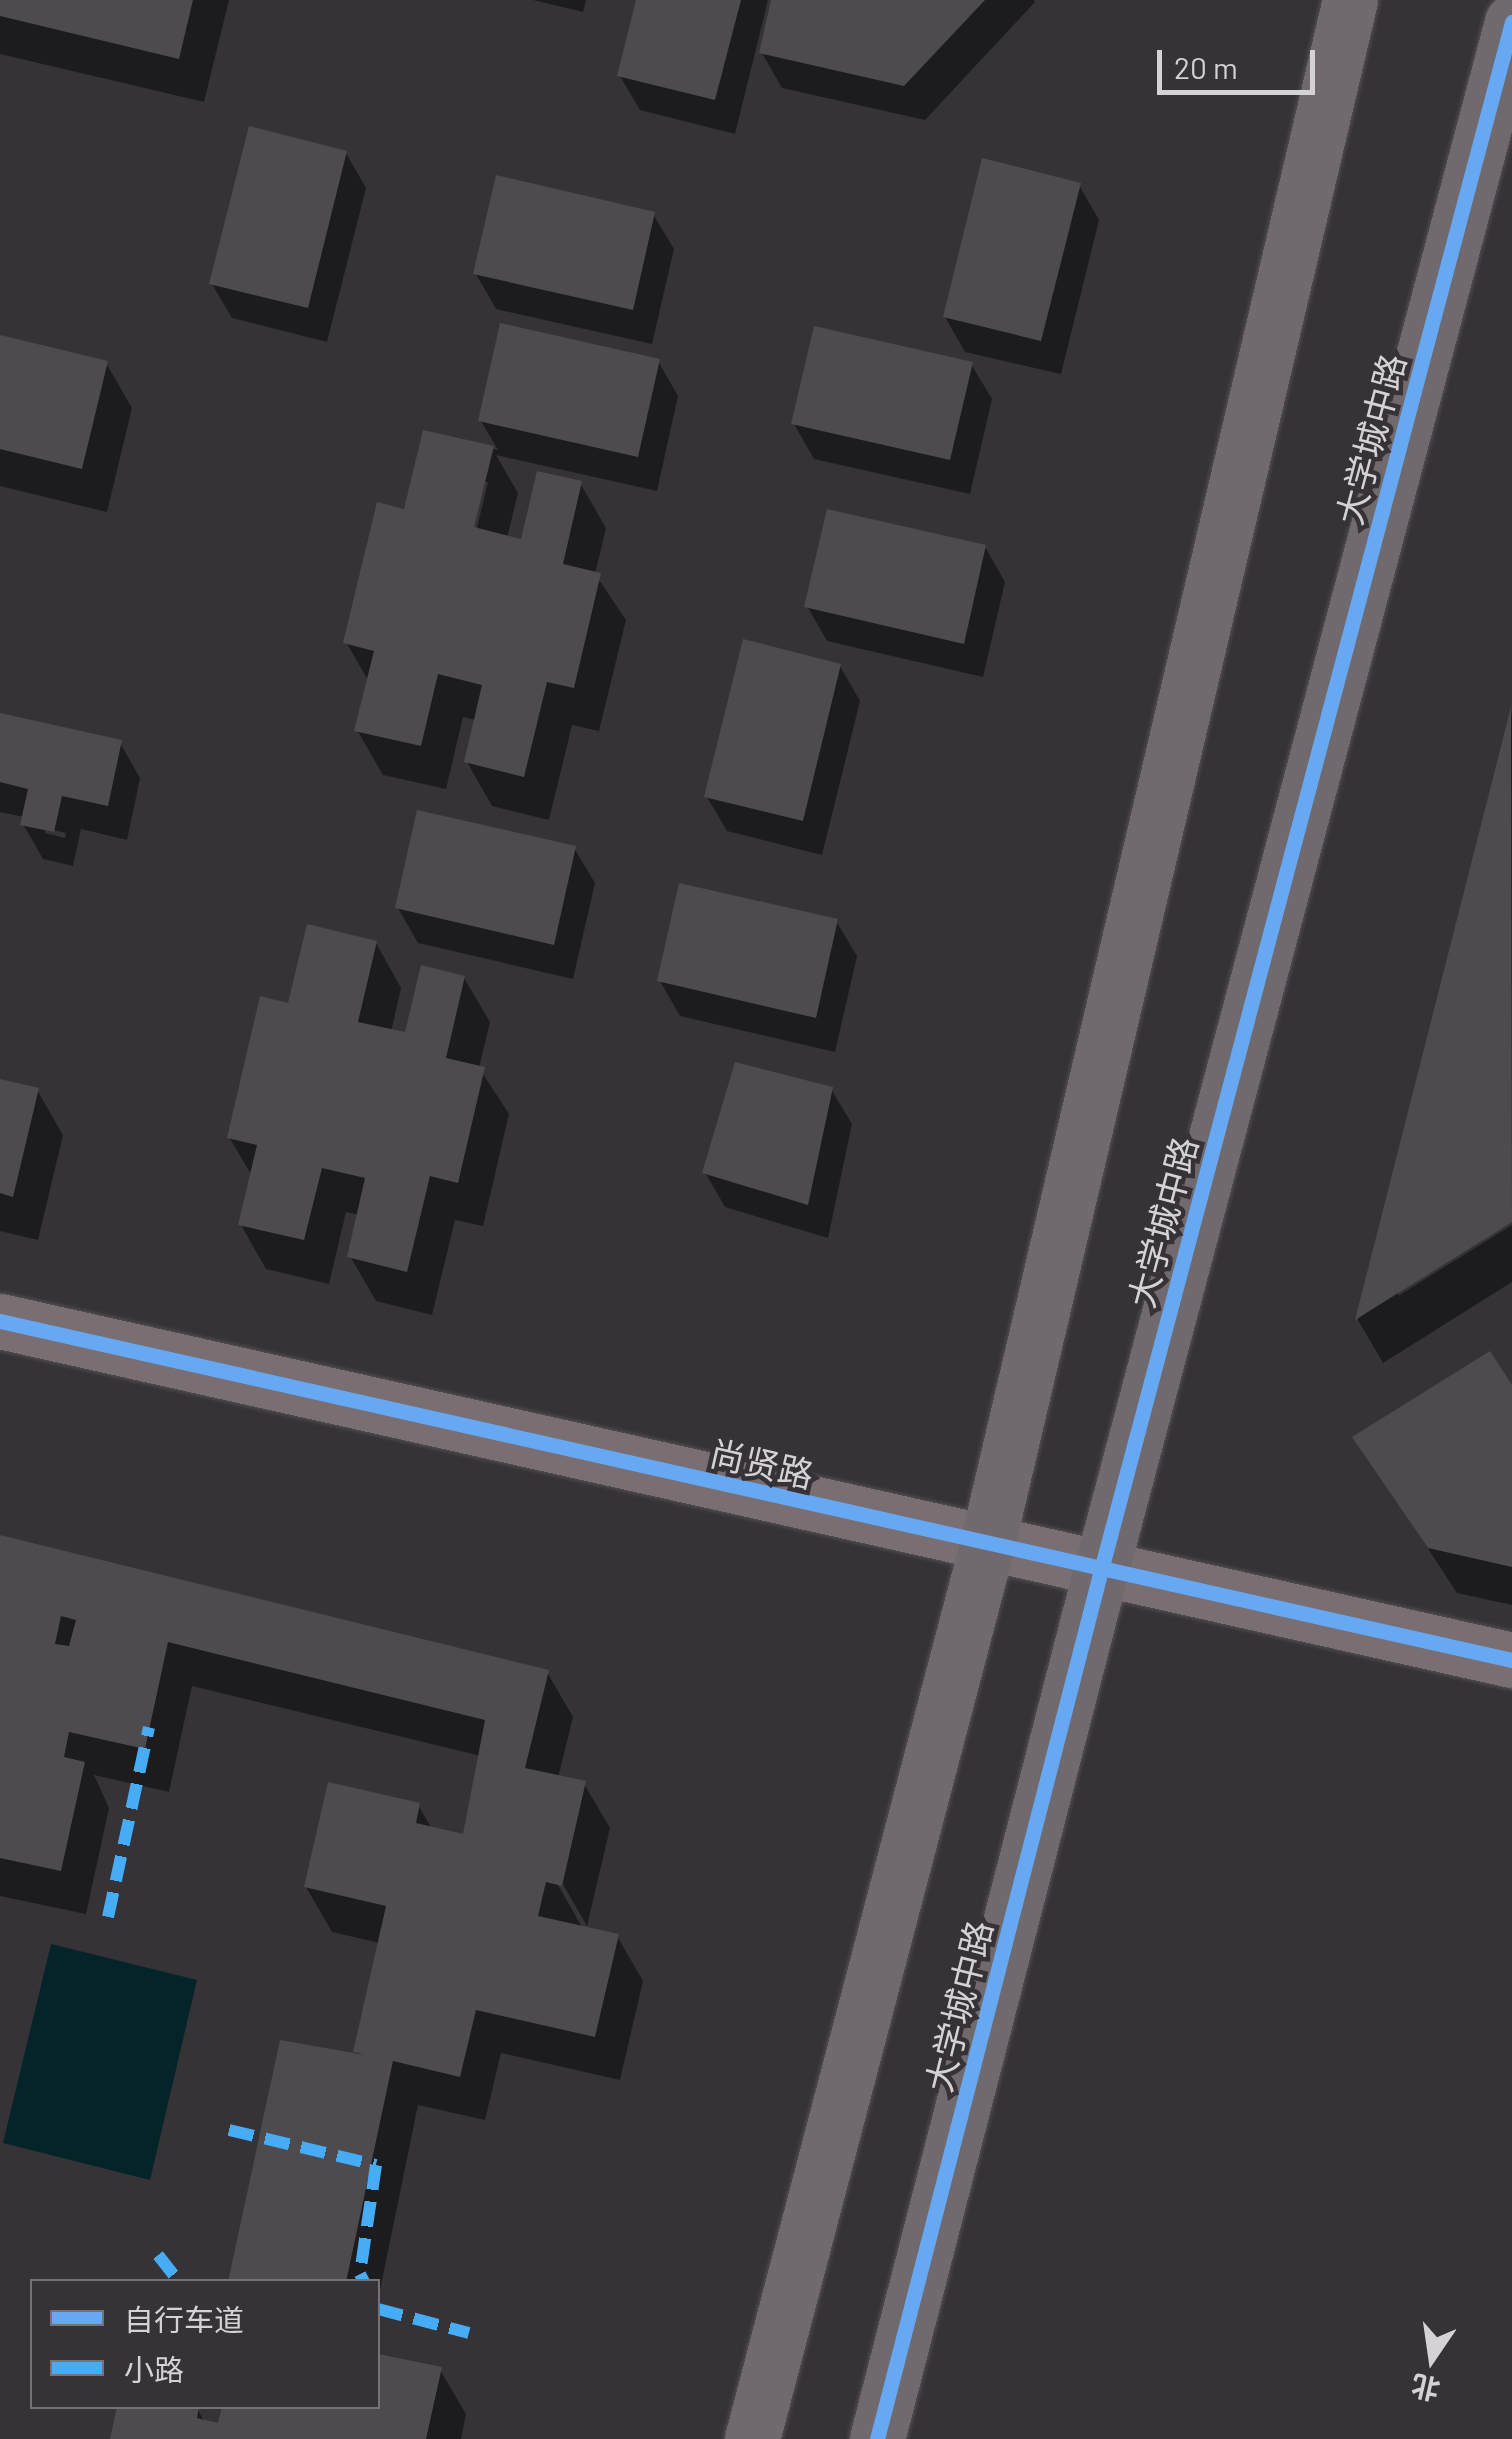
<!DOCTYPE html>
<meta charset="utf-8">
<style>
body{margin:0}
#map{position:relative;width:1512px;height:2439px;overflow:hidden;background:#363337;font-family:Barlow,"Noto Sans SC",sans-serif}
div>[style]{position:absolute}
.water>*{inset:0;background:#052429}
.shadow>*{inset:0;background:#0007}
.building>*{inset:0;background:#4e4b4e}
.roads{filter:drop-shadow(0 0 2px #535053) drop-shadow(0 0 2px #535053)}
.secondary>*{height:55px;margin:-27.5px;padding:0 27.5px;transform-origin:27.5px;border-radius:27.5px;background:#796e72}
.highway>*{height:55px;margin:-27.5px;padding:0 27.5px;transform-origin:27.5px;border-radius:27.5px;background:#70696d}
.quiet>*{height:12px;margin-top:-6px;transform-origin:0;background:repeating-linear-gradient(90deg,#46acf6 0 25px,transparent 0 37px)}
.cycleway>*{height:15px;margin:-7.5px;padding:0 7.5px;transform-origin:7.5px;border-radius:7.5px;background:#66a8f1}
span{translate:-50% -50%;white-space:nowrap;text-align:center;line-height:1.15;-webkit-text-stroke:9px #373238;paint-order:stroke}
.street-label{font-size:35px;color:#d5d2d6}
.legend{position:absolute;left:30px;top:2279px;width:350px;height:130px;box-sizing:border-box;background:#373238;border:2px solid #767277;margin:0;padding:12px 18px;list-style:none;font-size:30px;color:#d5d2d6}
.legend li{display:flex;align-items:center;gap:20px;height:50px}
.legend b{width:50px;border:2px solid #767277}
.north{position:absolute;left:1382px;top:2309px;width:100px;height:100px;-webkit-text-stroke:8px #373238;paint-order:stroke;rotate:193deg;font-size:28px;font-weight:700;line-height:40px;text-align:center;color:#d5d2d6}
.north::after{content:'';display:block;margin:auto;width:35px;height:45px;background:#d5d2d6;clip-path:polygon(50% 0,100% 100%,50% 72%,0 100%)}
.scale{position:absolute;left:1157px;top:50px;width:158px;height:45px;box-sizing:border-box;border:5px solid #d5d2d6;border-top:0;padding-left:12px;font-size:30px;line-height:35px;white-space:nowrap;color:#d5d2d6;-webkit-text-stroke:8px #373238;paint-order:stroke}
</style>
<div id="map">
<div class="water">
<i style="clip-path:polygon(51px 1944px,197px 1980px,150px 2180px,3px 2143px)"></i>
</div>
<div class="shadow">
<i style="clip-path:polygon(0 0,229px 0,204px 102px,0 54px)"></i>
<i style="clip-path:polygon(533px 0,586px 0,583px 12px)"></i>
<i style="clip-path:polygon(638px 0,768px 0,735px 134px,640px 110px,620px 76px)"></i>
<i style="clip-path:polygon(774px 0,1034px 0,1035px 2px,925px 120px,782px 88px,762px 53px)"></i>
<i style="clip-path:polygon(346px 153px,366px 188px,327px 342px,232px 318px,212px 284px)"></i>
<i style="clip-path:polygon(1079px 185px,1099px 220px,1061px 374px,965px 352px,945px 317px)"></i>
<i style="clip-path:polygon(653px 214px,674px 249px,652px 344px,496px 309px,476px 274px)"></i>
<i style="clip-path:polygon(0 337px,106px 363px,132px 408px,107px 512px,0 486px)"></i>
<i style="clip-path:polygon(evenodd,658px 361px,678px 396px,657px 491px,496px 455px,518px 493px,507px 538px,523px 542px,580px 483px,606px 528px,595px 574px,626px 620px,599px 731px,572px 725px,549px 820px,492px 806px,467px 762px,476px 720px,463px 717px,446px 789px,383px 775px,357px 730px,369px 682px,346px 642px,406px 512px,425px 433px,498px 450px,481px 421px,658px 361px,483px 482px,488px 482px,474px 540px,469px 539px,483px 482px)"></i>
<i style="clip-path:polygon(971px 364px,992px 399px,970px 494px,814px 459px,794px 424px)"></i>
<i style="clip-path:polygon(985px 547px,1005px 582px,983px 677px,827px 641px,807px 606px)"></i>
<i style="clip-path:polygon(840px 666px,860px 701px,822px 855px,727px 831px,707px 797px)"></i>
<i style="clip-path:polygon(1512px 712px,1512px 1219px,1398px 1290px,1398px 1296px,1512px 1225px,1512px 1282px,1383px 1363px,1358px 1320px)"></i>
<i style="clip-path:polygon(evenodd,0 715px,120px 743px,140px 778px,127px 840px,81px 829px,73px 866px,43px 859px,23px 824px,24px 817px,0 812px,0 715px,45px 828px,66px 833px,65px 838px,45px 833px,45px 828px)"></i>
<i style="clip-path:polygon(574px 848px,595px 883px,573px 979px,418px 943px,398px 908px)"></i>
<i style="clip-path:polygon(836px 921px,857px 956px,835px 1052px,680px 1016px,660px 981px)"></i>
<i style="clip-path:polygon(376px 943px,401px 988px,391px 1032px,406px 1035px,464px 978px,490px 1022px,479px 1068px,509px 1114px,483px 1226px,455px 1220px,432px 1315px,376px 1301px,350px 1256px,360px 1215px,346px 1212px,329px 1284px,266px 1269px,241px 1225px,252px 1176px,229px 1137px,290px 1006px)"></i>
<i style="clip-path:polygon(0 1081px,37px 1090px,63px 1135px,38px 1240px,0 1231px)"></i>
<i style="clip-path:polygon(831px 1089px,852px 1124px,828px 1238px,725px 1207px,705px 1172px)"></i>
<i style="clip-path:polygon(1512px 1390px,1512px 1605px,1457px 1593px,1356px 1438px)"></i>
<i style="clip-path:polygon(0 1539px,547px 1672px,573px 1717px,558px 1778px,584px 1784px,610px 1828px,587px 1926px,557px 1874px,553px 1876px,583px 1929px,617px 1936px,643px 1981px,620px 2080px,501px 2053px,485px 2120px,418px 2105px,378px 2300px,378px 2282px,230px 2282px,354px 2056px,380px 1943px,332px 1932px,306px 1887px,418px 1805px,432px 1829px,465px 1837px,481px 1756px,192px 1686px,169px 1792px,94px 1775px,109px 1808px,86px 1914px,0 1896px)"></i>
<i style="clip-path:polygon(378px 2356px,440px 2370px,466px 2414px,461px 2439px,112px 2439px,198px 2410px,205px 2423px,220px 2425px,378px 2406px)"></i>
</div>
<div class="building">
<i style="clip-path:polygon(0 0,193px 0,179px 59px,0 16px)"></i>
<i style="clip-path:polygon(636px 0,741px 0,715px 100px,617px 76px)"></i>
<i style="clip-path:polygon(771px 0,985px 0,904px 86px,759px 53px)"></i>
<i style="clip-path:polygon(249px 126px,347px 151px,308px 308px,209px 284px)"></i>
<i style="clip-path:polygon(982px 158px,1081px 183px,1041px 341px,943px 317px)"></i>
<i style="clip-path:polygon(496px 175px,655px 212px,633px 310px,473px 274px)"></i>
<i style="clip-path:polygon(500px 323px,660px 359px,638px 457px,478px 421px)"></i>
<i style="clip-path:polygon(814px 326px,973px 362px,950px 460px,791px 424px)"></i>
<i style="clip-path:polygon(0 335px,108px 361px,82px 469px,0 449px)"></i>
<i style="clip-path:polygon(423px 430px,494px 446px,474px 527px,521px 539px,537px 471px,582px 481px,563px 564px,601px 573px,574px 688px,547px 682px,524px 777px,464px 762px,482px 685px,438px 674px,421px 746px,354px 731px,374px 651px,343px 643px,377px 502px,404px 509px)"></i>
<i style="clip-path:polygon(827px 509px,986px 545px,964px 644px,804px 607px)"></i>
<i style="clip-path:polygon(743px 639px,841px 664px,803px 821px,704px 797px)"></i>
<i style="clip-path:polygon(1511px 707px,1512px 1222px,1355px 1320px)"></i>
<i style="clip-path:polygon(0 713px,122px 740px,108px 806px,62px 796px,54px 832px,20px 825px,28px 789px,0 782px)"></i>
<i style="clip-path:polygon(417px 810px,576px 846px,554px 945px,395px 908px)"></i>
<i style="clip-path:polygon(679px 883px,838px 919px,816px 1018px,657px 981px)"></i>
<i style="clip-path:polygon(307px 924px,377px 941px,358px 1022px,405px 1032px,421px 965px,465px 976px,446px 1058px,485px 1067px,458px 1183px,430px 1176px,407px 1272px,347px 1257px,365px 1178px,322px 1168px,304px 1240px,238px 1225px,257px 1145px,227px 1138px,260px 996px,288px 1003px)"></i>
<i style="clip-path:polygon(735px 1062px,833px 1087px,808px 1205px,702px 1173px)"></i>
<i style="clip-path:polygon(0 1079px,39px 1088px,13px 1197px,0 1193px)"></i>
<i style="clip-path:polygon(1490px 1351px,1512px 1385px,1512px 1567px,1428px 1548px,1352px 1437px)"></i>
<i style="clip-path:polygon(evenodd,0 1535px,549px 1670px,525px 1768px,586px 1781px,562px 1886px,546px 1882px,538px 1916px,619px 1934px,595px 2037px,476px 2010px,460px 2077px,393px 2061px,346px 2282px,228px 2282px,280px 2040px,365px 2055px,353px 2052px,386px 1906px,304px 1887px,328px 1782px,420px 1803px,416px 1823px,463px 1834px,485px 1720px,168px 1642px,145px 1749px,69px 1732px,64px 1757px,85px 1762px,61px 1871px,0 1858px,0 1535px,61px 1616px,76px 1620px,69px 1646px,55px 1644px,61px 1616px)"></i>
<i style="clip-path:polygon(378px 2354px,442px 2367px,426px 2439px,110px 2439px,117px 2406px,195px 2406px,199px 2407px,197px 2418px,218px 2423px,222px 2406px,378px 2406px)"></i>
</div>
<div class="roads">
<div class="secondary">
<i style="left:0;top:1321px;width:1550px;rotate:12.64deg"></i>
</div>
<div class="highway">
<i style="left:752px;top:2439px;width:924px;rotate:-75.27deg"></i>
<i style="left:987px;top:1545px;width:1587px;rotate:-76.78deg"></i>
<i style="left:877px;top:2439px;width:897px;rotate:-75.55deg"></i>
<i style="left:1101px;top:1570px;width:1602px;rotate:-75.13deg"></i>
</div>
</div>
<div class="quiet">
<i style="left:108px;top:1917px;width:194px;rotate:-77.8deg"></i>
<i style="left:229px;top:2130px;width:151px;rotate:13.4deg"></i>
<i style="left:376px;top:2165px;width:110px;rotate:98.4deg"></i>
<i style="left:360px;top:2274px;width:9px;rotate:63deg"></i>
<i style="left:158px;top:2255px;width:34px;rotate:52deg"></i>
<i style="left:378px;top:2309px;width:94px;rotate:14.8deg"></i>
</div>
<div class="cycleway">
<i style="left:0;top:1321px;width:1550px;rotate:12.64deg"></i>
<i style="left:877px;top:2439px;width:897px;rotate:-75.55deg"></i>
<i style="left:1101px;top:1570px;width:1602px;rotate:-75.13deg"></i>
</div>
<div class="street-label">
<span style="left:1370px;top:439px;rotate:-75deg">大学城中路</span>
<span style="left:1162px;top:1222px;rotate:-75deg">大学城中路</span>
<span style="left:762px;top:1463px;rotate:13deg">尚贤路</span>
<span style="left:958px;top:2006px;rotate:-76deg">大学城中路</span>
</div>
<ul class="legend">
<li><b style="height:12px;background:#66a8f1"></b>自行车道</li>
<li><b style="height:12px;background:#46acf6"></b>小路</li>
</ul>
<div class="north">北</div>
<div class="scale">20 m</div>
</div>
